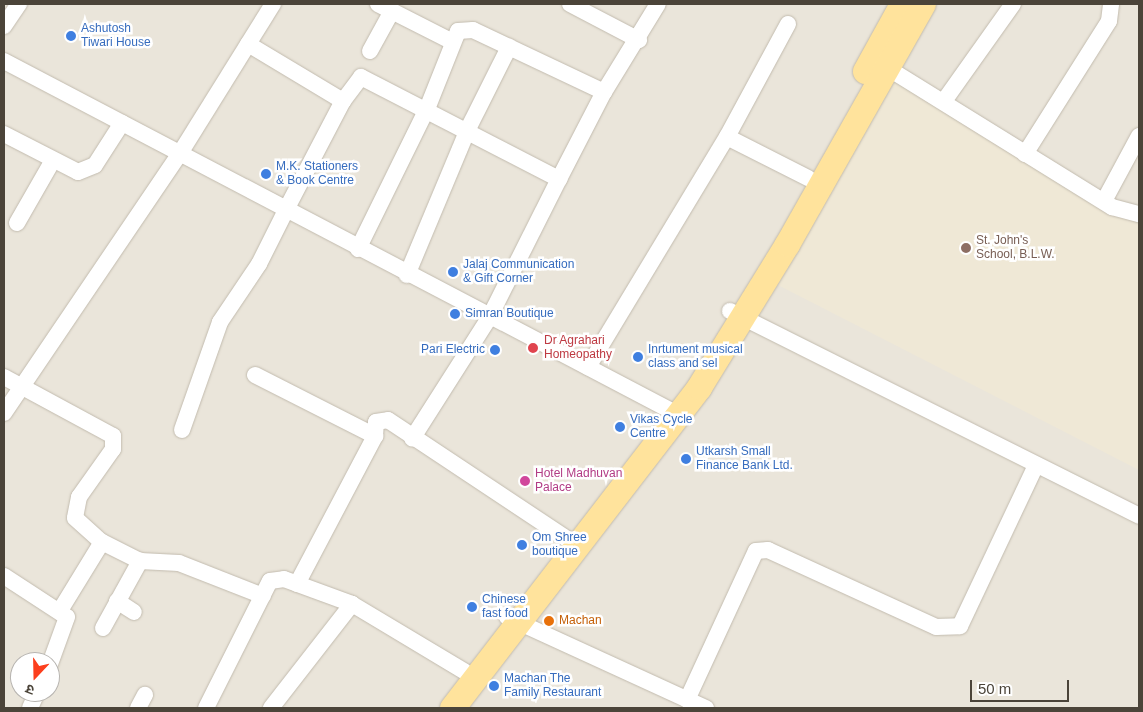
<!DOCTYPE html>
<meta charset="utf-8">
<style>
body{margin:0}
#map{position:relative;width:1143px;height:712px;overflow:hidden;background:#f6f3ec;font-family:Arial,"Noto Sans Devanagari",sans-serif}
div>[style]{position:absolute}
.residential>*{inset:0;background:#eae5da}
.education>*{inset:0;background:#efe8d6}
.roads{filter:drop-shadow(0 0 1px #c2bbae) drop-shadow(0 0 1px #c2bbae)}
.street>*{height:16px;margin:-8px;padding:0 8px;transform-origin:8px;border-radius:8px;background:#fff}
.primary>*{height:25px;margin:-12.5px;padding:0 12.5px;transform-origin:12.5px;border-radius:12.5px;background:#ffe39c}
.dots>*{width:14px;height:14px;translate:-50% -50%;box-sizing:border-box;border:2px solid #fff;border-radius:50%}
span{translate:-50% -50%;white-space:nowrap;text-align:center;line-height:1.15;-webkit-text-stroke:5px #fff;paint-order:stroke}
.shop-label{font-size:12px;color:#366cbe}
.left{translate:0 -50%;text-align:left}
.right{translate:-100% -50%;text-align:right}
.education-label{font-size:12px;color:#785e54}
.health-label{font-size:12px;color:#be3a42}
.hotel-label{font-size:12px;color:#b23c85}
.food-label{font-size:12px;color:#c56008}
.frame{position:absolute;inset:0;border:5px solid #4b4439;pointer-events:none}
.north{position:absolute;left:10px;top:652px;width:50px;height:50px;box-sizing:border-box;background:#fff;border:1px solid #b7b4b0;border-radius:50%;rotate:201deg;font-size:14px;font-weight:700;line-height:20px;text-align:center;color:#4b4439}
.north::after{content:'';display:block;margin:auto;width:18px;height:22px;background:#fc3f1d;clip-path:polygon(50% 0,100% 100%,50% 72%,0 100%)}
.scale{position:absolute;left:970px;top:680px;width:99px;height:22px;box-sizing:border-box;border:2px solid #4b4439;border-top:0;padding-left:6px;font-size:15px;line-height:18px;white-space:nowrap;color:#4b4439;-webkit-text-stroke:4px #fff;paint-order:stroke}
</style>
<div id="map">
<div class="residential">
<i style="clip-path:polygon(evenodd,4px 4px,1139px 4px,1139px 708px,4px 708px,4px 4px,20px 662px,50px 662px,50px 692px,20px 692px,20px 662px)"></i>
</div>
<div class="education">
<i style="clip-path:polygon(891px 77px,1139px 213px,1139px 470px,774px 283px)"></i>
</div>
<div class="roads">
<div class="street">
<i style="left:378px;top:4px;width:82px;rotate:26.9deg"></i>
<i style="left:570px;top:4px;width:78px;rotate:27.6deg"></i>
<i style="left:788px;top:24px;width:128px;rotate:118.4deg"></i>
<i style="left:727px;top:137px;width:91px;rotate:26.8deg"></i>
<i style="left:4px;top:26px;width:27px;rotate:-56deg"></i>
<i style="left:248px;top:44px;width:111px;rotate:31deg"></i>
<i style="left:343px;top:101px;width:30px;rotate:-53deg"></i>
<i style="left:361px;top:77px;width:223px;rotate:27.3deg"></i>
<i style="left:559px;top:179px;width:156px;rotate:116.7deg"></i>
<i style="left:489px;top:318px;width:143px;rotate:122.5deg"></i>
<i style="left:370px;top:51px;width:46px;rotate:-61.2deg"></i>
<i style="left:4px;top:61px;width:762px;rotate:27.67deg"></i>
<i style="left:886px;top:67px;width:266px;rotate:31.8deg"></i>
<i style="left:1112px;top:207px;width:28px;rotate:15deg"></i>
<i style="left:944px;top:101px;width:119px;rotate:-54.6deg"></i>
<i style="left:4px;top:134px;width:83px;rotate:27.2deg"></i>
<i style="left:78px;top:172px;width:18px;rotate:-22deg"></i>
<i style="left:95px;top:165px;width:50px;rotate:-57.3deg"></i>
<i style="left:1025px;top:154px;width:157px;rotate:-57.7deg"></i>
<i style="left:1109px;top:21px;width:17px;rotate:-83deg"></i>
<i style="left:559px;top:179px;width:98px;rotate:-62.7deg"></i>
<i style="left:1104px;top:201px;width:74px;rotate:-61.7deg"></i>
<i style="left:288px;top:206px;width:119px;rotate:-62.4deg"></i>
<i style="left:17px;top:223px;width:70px;rotate:-60.2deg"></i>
<i style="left:358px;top:249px;width:156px;rotate:-63.8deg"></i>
<i style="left:427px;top:109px;width:84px;rotate:-68.3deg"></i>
<i style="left:458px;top:31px;width:15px;rotate:-4deg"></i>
<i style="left:473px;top:30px;width:145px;rotate:25.3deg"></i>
<i style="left:604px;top:92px;width:103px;rotate:-58.5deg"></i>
<i style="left:407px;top:275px;width:158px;rotate:-67.3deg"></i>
<i style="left:468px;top:129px;width:92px;rotate:-63.4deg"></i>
<i style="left:730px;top:311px;width:457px;rotate:26.6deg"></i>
<i style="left:588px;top:367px;width:269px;rotate:-58.9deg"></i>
<i style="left:255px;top:375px;width:135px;rotate:26.9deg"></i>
<i style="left:375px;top:436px;width:14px;rotate:-86deg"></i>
<i style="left:376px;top:422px;width:12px;rotate:-9deg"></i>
<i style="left:388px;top:420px;width:215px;rotate:33.6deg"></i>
<i style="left:4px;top:377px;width:124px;rotate:28.4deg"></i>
<i style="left:113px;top:436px;width:13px;rotate:90deg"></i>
<i style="left:113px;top:449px;width:59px;rotate:125.3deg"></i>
<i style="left:79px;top:497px;width:21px;rotate:101deg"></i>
<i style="left:75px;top:518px;width:36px;rotate:42deg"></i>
<i style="left:102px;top:542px;width:79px;rotate:121.5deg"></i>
<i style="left:4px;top:413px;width:312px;rotate:-55.9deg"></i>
<i style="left:179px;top:155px;width:178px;rotate:-58.1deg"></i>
<i style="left:182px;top:430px;width:114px;rotate:-70.6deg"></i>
<i style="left:220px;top:322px;width:70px;rotate:-56.1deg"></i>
<i style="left:259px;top:264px;width:60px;rotate:-63.4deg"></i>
<i style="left:102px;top:542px;width:42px;rotate:26.6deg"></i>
<i style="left:140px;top:561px;width:39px;rotate:3deg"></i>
<i style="left:179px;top:563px;width:90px;rotate:21.4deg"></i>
<i style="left:4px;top:576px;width:75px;rotate:33.1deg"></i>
<i style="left:67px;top:617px;width:50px;rotate:109.9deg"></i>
<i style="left:297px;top:584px;width:167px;rotate:-62.2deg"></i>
<i style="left:117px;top:601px;width:20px;rotate:33deg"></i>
<i style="left:507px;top:617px;width:219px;rotate:24.6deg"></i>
<i style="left:103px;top:628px;width:77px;rotate:-61.1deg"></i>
<i style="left:687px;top:700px;width:164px;rotate:-65.2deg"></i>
<i style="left:756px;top:551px;width:12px;rotate:-5deg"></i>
<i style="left:768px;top:550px;width:185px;rotate:24.6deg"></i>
<i style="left:936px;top:627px;width:24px;rotate:-2deg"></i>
<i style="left:960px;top:626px;width:178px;rotate:-64.7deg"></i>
<i style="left:30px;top:708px;width:17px;rotate:-66deg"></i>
<i style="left:138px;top:708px;width:15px;rotate:-62deg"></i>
<i style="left:206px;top:708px;width:142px;rotate:-63.3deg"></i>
<i style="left:270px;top:581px;width:14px;rotate:-8deg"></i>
<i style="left:284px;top:579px;width:72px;rotate:20.2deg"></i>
<i style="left:271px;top:708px;width:132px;rotate:-52.1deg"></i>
<i style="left:352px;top:604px;width:131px;rotate:30.9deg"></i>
</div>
<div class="primary">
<i style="left:865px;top:71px;width:77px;rotate:-61.1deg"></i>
<i style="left:452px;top:708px;width:405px;rotate:-52.4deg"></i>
<i style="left:699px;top:387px;width:168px;rotate:-58.4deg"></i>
<i style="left:787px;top:244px;width:276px;rotate:-60.5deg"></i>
</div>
</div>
<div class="dots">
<i style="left:71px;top:36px;background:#3f7fe0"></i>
<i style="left:266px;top:174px;background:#3f7fe0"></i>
<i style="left:966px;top:248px;background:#8d6e63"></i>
<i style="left:453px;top:272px;background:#3f7fe0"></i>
<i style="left:455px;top:314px;background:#3f7fe0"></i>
<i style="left:533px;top:348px;background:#e0444e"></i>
<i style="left:495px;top:350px;background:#3f7fe0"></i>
<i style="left:638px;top:357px;background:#3f7fe0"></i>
<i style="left:620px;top:427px;background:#3f7fe0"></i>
<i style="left:686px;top:459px;background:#3f7fe0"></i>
<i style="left:525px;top:481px;background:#d1479c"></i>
<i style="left:522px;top:545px;background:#3f7fe0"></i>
<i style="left:472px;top:607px;background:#3f7fe0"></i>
<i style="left:549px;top:621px;background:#e8710a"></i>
<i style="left:494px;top:686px;background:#3f7fe0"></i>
</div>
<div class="shop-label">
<span class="left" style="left:81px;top:36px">Ashutosh<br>Tiwari House</span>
<span class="left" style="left:276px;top:174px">M.K. Stationers<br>&amp; Book Centre</span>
<span class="left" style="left:463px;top:272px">Jalaj Communication<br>&amp; Gift Corner</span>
<span class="left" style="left:465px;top:314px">Simran Boutique</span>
<span class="right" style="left:485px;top:350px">Pari Electric</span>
<span class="left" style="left:648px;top:357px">Inrtument musical<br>class and sel</span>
<span class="left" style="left:630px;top:427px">Vikas Cycle<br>Centre</span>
<span class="left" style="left:696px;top:459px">Utkarsh Small<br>Finance Bank Ltd.</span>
<span class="left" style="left:532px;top:545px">Om Shree<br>boutique</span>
<span class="left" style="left:482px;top:607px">Chinese<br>fast food</span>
<span class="left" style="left:504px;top:686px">Machan The<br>Family Restaurant</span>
</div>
<div class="education-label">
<span class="left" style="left:976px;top:248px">St. John's<br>School, B.L.W.</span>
</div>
<div class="health-label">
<span class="left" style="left:544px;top:348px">Dr Agrahari<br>Homeopathy</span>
</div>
<div class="hotel-label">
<span class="left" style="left:535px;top:481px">Hotel Madhuvan<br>Palace</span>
</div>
<div class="food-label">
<span class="left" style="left:559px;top:621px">Machan</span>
</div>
<div class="frame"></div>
<div class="north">उ</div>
<div class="scale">50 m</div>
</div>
